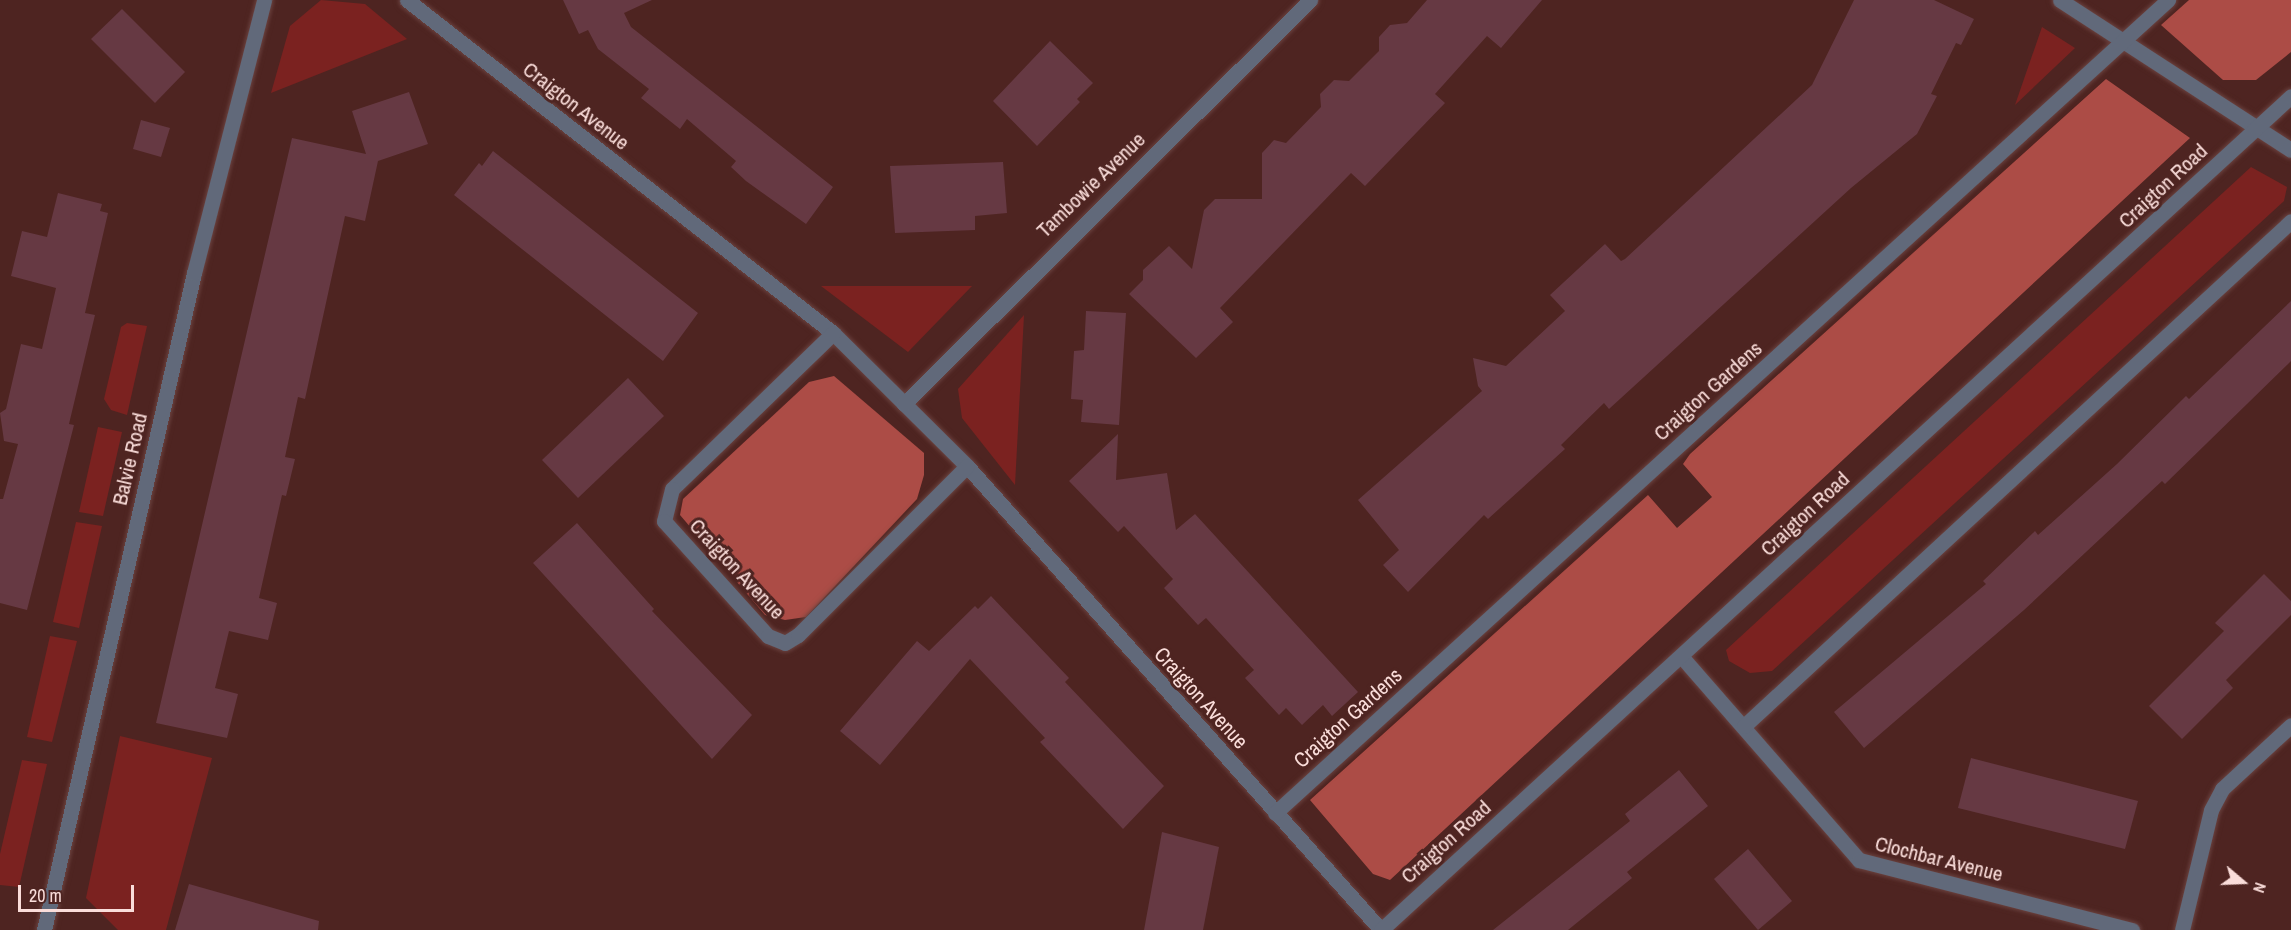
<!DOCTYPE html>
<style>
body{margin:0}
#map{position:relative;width:2291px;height:930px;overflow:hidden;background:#4e2421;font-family:"Archivo Narrow",sans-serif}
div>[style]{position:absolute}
.green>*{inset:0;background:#7b2220}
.forest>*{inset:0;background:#ac4c46}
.building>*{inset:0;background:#663943}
.roads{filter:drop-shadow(0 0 2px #6a423f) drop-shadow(0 0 2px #6a423f)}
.minor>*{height:15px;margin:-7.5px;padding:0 7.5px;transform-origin:7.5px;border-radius:7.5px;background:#61697a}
span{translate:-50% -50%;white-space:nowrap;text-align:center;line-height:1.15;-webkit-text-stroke:6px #4e2421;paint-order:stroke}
.street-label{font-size:21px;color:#faddda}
.north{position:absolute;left:2213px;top:852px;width:60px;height:60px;-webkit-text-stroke:4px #4e2421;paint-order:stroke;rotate:109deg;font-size:16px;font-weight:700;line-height:24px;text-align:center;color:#faddda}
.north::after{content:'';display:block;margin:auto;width:21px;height:27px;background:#faddda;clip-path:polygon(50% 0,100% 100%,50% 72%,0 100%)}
.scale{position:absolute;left:18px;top:885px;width:116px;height:27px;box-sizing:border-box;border:3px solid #faddda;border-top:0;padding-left:8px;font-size:18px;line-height:21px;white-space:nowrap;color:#faddda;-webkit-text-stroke:4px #4e2421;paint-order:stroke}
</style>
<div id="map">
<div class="green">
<i style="clip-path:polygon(321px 0,365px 4px,407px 39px,271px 93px,290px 26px)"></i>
<i style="clip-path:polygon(2042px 27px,2075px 48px,2015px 105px)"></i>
<i style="clip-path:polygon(2251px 167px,2287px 187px,2284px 201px,1772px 671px,1750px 673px,1729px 661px,1726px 650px)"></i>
<i style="clip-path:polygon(821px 286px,972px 286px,908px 352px)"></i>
<i style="clip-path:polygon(1024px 315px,1015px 485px,962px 418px,958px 389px)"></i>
<i style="clip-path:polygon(127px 323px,147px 326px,127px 415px,111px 410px,104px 399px,121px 327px)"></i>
<i style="clip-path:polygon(98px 427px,122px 432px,103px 516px,79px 512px)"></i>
<i style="clip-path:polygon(76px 522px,102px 526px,79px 628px,53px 622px)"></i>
<i style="clip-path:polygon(50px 636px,77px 641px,52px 742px,27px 737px)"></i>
<i style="clip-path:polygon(120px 736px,212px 758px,166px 930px,118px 930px,86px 898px)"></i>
<i style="clip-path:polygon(22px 760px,47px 764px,19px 887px,0 885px,0 854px)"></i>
</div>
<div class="forest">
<i style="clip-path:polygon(2189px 0,2291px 0,2291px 52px,2256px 80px,2223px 80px,2161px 25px)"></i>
<i style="clip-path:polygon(2106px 79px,2190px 138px,1390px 880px,1373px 874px,1310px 800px,1648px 495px,1677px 528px,1712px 497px,1683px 464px,1690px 454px)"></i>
<i style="clip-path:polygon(834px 376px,924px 453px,924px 475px,917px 499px,806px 617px,785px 620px,765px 615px,680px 515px,683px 499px,809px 382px)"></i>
</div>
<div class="building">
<i style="clip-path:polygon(563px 0,652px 0,624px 13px,631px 27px,833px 187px,806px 224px,746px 181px,731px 167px,736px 161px,687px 119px,680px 129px,641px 98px,649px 89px,598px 49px,588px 30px,579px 34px)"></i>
<i style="clip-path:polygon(1427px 0,1542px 0,1501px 48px,1487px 36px,1435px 94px,1445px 103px,1365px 186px,1351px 173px,1220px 308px,1233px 322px,1196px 358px,1129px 294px,1143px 280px,1143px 270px,1169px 246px,1192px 269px,1204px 210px,1215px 199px,1262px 199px,1262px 153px,1274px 140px,1286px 143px,1321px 107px,1320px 94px,1334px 80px,1349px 81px,1379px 51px,1379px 37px,1390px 25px,1407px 23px)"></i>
<i style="clip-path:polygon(1854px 0,1934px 0,1974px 19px,1961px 45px,1956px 43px,1931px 94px,1937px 96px,1917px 134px,1851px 188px,1609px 409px,1604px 403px,1561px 445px,1565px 449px,1488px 519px,1484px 515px,1408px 592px,1383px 565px,1399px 550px,1358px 500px,1482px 391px,1478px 386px,1473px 358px,1506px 366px,1565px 311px,1550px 295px,1605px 244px,1621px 261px,1625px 259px,1812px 85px)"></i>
<i style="clip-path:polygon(122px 9px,185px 72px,155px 103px,91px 39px)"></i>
<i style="clip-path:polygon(1050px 41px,1093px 83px,1077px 99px,1080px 102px,1037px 146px,993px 101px)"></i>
<i style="clip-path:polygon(409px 92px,428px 144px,378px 161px,365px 221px,345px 216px,305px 399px,298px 397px,285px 457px,295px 459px,286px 496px,282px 495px,259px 598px,277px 603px,268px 640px,229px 631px,215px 688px,238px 694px,227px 738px,156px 723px,292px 138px,366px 154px,352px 111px)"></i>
<i style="clip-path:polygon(141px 120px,170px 128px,161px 157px,133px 149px)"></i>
<i style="clip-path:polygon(493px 151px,698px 313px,663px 361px,454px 195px,479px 163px,482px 166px)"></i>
<i style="clip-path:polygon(1003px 162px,1007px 213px,975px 216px,975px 230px,895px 233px,890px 166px)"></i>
<i style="clip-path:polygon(58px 193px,102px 204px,100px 211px,108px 213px,85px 313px,95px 315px,69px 424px,74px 425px,27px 610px,0 603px,0 499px,3px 499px,18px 444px,4px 441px,0 413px,6px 409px,21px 344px,42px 349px,56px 288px,11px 276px,22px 231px,47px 237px)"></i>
<i style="clip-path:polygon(2291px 301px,2291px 361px,2165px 484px,2162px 481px,2024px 610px,1864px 748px,1834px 712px,1986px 584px,1983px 581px,2035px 531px,2038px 535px,2117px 464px,2186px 396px,2189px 399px)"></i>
<i style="clip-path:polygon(1086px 311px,1126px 313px,1119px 425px,1081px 422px,1083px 400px,1071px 399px,1074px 351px,1084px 350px)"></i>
<i style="clip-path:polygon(628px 378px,664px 416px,578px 498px,542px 460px)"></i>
<i style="clip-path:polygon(1118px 434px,1116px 480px,1167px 473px,1176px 530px,1195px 514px,1358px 692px,1332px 716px,1323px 705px,1302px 725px,1286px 708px,1279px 715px,1245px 678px,1254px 670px,1206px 618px,1198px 625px,1164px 588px,1173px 579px,1124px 526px,1118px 532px,1069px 481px)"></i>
<i style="clip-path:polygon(577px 523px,654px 609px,652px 611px,752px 715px,712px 759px,533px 563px)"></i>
<i style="clip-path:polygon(2264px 574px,2291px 601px,2291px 615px,2226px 680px,2233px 688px,2182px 739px,2149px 706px,2224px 631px,2215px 623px)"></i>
<i style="clip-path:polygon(991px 596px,1069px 678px,1065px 682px,1164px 786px,1123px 829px,1040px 742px,1045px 738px,970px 659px,880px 765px,840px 731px,917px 641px,929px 651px,975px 606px,978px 609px)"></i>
<i style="clip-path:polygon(1971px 758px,2138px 801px,2125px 849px,1958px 808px)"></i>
<i style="clip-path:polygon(1679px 770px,1708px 806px,1627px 872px,1632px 878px,1568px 930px,1493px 930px,1630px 821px,1625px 814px)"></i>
<i style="clip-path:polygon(1162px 832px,1219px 847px,1203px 930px,1144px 930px)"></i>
<i style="clip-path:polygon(1748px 849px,1792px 901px,1758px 930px,1714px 879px)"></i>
<i style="clip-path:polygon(189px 884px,319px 921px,318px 930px,175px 930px)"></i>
</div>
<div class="roads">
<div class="minor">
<i style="left:407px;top:0;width:541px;rotate:38.01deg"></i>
<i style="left:833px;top:333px;width:189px;rotate:44.8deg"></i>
<i style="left:967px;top:466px;width:622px;rotate:48.26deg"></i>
<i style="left:2060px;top:0;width:275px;rotate:33deg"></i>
<i style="left:833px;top:333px;width:224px;rotate:135.9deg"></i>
<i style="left:672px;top:489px;width:33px;rotate:104deg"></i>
<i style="left:664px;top:521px;width:155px;rotate:47.9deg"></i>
<i style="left:768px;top:636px;width:18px;rotate:22deg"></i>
<i style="left:785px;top:643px;width:15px;rotate:-32deg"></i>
<i style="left:798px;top:635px;width:239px;rotate:-45deg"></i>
<i style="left:904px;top:404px;width:573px;rotate:-44.86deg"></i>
<i style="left:1681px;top:656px;width:271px;rotate:48.9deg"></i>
<i style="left:1859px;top:860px;width:282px;rotate:14.4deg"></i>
<i style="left:1744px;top:726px;width:744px;rotate:-42.71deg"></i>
<i style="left:1275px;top:813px;width:1208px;rotate:-42.32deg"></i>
<i style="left:44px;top:930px;width:674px;rotate:-77.14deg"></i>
<i style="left:194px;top:273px;width:282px;rotate:-75.6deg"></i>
<i style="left:1381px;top:930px;width:1234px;rotate:-42.5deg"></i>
<i style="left:2182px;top:930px;width:123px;rotate:-76.4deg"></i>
<i style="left:2211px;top:810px;width:24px;rotate:-62deg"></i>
<i style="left:2222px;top:789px;width:94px;rotate:-42.8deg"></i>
</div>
</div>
<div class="street-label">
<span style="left:576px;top:106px;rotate:38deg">Craigton Avenue</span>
<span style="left:1091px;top:185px;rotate:-44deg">Tambowie Avenue</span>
<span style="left:2163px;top:186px;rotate:-43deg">Craigton Road</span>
<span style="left:1708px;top:391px;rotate:-42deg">Craigton Gardens</span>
<span style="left:130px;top:459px;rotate:-77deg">Balvie Road</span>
<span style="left:1805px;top:514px;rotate:-43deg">Craigton Road</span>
<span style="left:737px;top:569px;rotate:47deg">Craigton Avenue</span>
<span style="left:1201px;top:698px;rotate:48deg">Craigton Avenue</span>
<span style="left:1348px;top:718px;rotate:-42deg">Craigton Gardens</span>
<span style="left:1446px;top:842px;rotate:-42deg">Craigton Road</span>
<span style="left:1939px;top:859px;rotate:14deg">Clochbar Avenue</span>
</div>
<div class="north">N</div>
<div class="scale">20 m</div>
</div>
